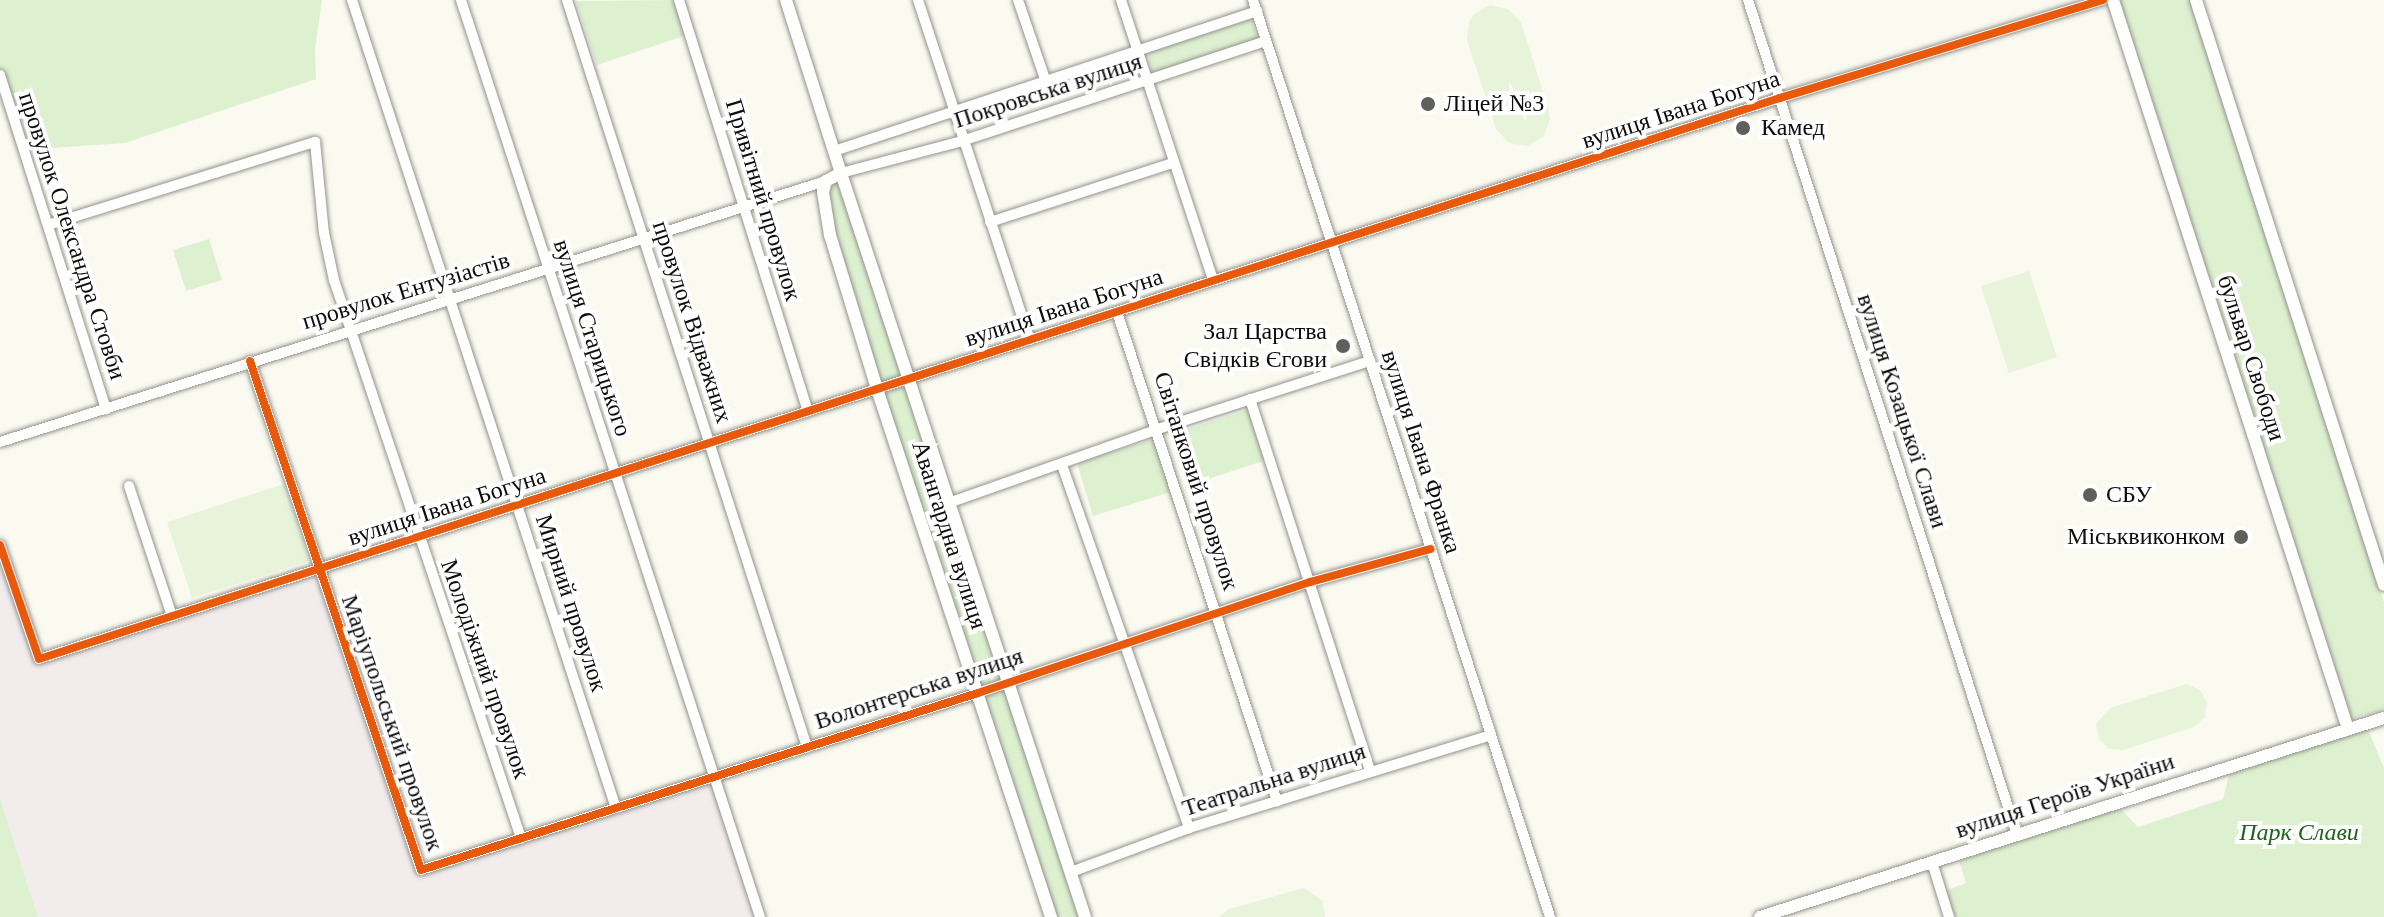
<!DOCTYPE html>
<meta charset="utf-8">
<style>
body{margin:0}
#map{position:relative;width:2384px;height:917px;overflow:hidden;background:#fafaf0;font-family:"Times New Roman",serif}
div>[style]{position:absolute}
.industrial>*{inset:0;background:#f2eced}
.green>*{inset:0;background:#ddf1d0}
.pitch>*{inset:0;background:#e8f4d9}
.roads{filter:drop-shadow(0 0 2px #93938f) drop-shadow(0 0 2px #93938f)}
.minor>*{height:10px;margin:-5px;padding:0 5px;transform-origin:5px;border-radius:5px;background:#fefefd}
.tertiary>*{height:12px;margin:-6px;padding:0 6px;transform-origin:6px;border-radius:6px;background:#fefefd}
.cycleway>*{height:8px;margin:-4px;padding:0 4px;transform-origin:4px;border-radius:4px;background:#e8590c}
.dots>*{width:22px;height:22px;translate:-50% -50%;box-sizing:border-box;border:4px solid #fff;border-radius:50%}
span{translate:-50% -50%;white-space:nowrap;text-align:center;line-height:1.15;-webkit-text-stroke:8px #fff;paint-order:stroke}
.street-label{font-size:24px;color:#0c0c0c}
.poi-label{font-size:24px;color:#0c0c0c}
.left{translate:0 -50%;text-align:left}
.right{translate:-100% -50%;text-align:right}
.park-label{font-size:24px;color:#1d641d;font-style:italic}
</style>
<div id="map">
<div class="industrial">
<i style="clip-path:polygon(0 545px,39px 659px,320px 568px,421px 870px,713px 777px,760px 917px,38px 917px,0 798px)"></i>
</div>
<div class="green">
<i style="clip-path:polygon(0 0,322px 0,315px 49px,316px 79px,125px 143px,21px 150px,0 87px)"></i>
<i style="clip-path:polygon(679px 0,690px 34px,597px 65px,576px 1px)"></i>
<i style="clip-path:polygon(2120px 0,2190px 0,2384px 602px,2384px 710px,2351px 718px)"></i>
<i style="clip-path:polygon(1246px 19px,1252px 21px,1259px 44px,1153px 79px,1148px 53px)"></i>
<i style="clip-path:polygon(841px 173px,1085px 917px,1051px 917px,830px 235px,826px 181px)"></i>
<i style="clip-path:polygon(209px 239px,222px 280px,186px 291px,173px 250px)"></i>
<i style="clip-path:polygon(1250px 409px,1266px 460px,1187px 486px,1170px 435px)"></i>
<i style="clip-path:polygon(1159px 438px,1174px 491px,1093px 516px,1077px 463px)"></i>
<i style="clip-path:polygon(2366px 725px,2384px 768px,2384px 917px,1949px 917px,1941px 892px,1966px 883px,1957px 854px,2115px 803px,2138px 827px,2223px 799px,2231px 766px)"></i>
<i style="clip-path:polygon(0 798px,38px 917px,0 917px)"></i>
</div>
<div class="pitch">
<i style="clip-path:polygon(1490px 5px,1508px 9px,1521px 22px,1549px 111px,1550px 120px,1543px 137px,1527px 146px,1509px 143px,1496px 129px,1467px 40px,1469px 22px,1474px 14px)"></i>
<i style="clip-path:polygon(2029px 271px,2057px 357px,2009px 373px,1981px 286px)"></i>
<i style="clip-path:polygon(284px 484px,309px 561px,192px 598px,167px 522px)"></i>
<i style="clip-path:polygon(2186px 684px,2200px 690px,2207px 702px,2205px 717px,2194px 727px,2124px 750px,2109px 749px,2099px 739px,2096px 724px,2110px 708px)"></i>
<i style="clip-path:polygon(1304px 888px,1323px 901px,1325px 917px,1219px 917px,1229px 909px)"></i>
</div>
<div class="roads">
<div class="minor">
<i style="left:352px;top:0;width:850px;rotate:71.91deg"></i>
<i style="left:461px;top:0;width:965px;rotate:71.94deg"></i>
<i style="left:567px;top:0;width:785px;rotate:72.19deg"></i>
<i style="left:679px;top:0;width:431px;rotate:72.6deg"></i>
<i style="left:918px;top:0;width:358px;rotate:71.8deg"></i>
<i style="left:1018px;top:0;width:87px;rotate:71.1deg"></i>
<i style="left:1121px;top:0;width:295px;rotate:71.8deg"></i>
<i style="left:1253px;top:0;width:964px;rotate:72.05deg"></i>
<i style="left:1748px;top:0;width:877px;rotate:72.14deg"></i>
<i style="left:0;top:75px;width:351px;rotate:72.4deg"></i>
<i style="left:834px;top:151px;width:446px;rotate:-18.3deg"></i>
<i style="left:841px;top:173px;width:125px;rotate:-14.8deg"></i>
<i style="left:962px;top:141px;width:320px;rotate:-18.2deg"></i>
<i style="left:990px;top:222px;width:192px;rotate:-17.9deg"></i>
<i style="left:48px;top:225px;width:280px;rotate:-17.3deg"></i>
<i style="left:315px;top:142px;width:91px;rotate:84.4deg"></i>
<i style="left:324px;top:233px;width:48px;rotate:78deg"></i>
<i style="left:334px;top:280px;width:589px;rotate:71.47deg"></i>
<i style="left:1117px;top:312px;width:515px;rotate:71.88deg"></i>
<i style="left:250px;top:361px;width:537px;rotate:71.43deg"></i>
<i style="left:421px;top:870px;width:584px;rotate:-17.63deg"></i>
<i style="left:978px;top:693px;width:350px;rotate:-18.5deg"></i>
<i style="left:1310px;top:582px;width:125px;rotate:-15.3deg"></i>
<i style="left:1250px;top:399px;width:390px;rotate:72.1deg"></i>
<i style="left:0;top:442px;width:866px;rotate:-17.54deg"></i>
<i style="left:1062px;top:465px;width:385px;rotate:70.7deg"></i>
<i style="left:129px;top:486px;width:137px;rotate:71.7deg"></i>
<i style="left:951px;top:502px;width:219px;rotate:-19.4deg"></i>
<i style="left:1158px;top:429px;width:223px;rotate:-17.8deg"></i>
<i style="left:0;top:545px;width:120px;rotate:71.1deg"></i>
<i style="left:39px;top:659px;width:1829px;rotate:-17.86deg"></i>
<i style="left:1780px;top:98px;width:338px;rotate:-16.9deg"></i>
<i style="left:1932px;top:862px;width:58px;rotate:72.8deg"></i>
<i style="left:1071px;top:872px;width:126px;rotate:-20.4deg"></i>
<i style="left:1189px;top:828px;width:316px;rotate:-17.1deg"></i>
</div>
<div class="tertiary">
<i style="left:786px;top:0;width:182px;rotate:72.4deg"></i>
<i style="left:841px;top:173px;width:17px;rotate:152deg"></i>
<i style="left:826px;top:181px;width:11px;rotate:105deg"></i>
<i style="left:823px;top:192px;width:44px;rotate:80.8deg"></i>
<i style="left:830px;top:235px;width:161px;rotate:73deg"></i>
<i style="left:877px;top:389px;width:556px;rotate:71.76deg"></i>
<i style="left:2113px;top:0;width:766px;rotate:72.13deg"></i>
<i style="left:2196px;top:0;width:614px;rotate:72.18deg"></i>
<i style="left:841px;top:173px;width:783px;rotate:71.84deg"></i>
<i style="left:1760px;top:917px;width:655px;rotate:-17.69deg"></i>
</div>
</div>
<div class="cycleway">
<i style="left:250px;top:361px;width:537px;rotate:71.43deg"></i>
<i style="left:421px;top:870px;width:584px;rotate:-17.63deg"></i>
<i style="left:978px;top:693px;width:350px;rotate:-18.5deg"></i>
<i style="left:1310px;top:582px;width:125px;rotate:-15.3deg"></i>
<i style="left:0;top:545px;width:120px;rotate:71.1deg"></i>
<i style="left:39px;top:659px;width:1829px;rotate:-17.86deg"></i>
<i style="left:1780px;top:98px;width:338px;rotate:-16.9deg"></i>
</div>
<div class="dots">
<i style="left:1428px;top:104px;background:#5f5f5c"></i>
<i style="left:1743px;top:128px;background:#5f5f5c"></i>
<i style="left:1343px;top:346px;background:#5f5f5c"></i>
<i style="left:2090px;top:495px;background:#5f5f5c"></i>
<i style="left:2241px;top:537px;background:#5f5f5c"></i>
</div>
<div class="street-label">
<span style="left:1048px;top:91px;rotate:-18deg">Покровська вулиця</span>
<span style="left:1681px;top:110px;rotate:-18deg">вулиця Івана Богуна</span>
<span style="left:763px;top:200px;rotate:73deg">Привітний провулок</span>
<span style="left:72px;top:236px;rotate:72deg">провулок Олександра Стовби</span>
<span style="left:406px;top:291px;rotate:-17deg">провулок Ентузіастів</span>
<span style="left:1064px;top:308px;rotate:-18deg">вулиця Івана Богуна</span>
<span style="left:692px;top:322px;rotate:72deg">провулок Відважних</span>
<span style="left:592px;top:338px;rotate:72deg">вулиця Старицького</span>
<span style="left:2251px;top:358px;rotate:72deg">бульвар Свободи</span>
<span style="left:1902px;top:411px;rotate:72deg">вулиця Козацької Слави</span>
<span style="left:1421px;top:452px;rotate:72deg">вулиця Івана Франка</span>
<span style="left:1196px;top:481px;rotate:72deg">Світанковий провулок</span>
<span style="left:447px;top:507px;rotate:-18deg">вулиця Івана Богуна</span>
<span style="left:949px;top:535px;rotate:72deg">Авангардна вулиця</span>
<span style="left:571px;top:603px;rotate:72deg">Мирний провулок</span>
<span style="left:485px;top:669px;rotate:71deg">Молодіжний провулок</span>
<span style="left:919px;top:689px;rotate:-18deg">Волонтерська вулиця</span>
<span style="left:392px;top:723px;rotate:71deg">Маріупольський провулок</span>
<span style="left:1274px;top:780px;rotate:-18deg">Театральна вулиця</span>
<span style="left:2065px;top:796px;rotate:-18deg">вулиця Героїв України</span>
</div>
<div class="poi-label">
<span class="left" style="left:1444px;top:104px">Ліцей №3</span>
<span class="left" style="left:1761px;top:128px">Камед</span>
<span class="right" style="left:1327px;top:346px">Зал Царства<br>Свідків Єгови</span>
<span class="left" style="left:2106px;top:495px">СБУ</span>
<span class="right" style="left:2225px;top:537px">Міськвиконком</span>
</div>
<div class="park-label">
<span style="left:2299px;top:833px">Парк Слави</span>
</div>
</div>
